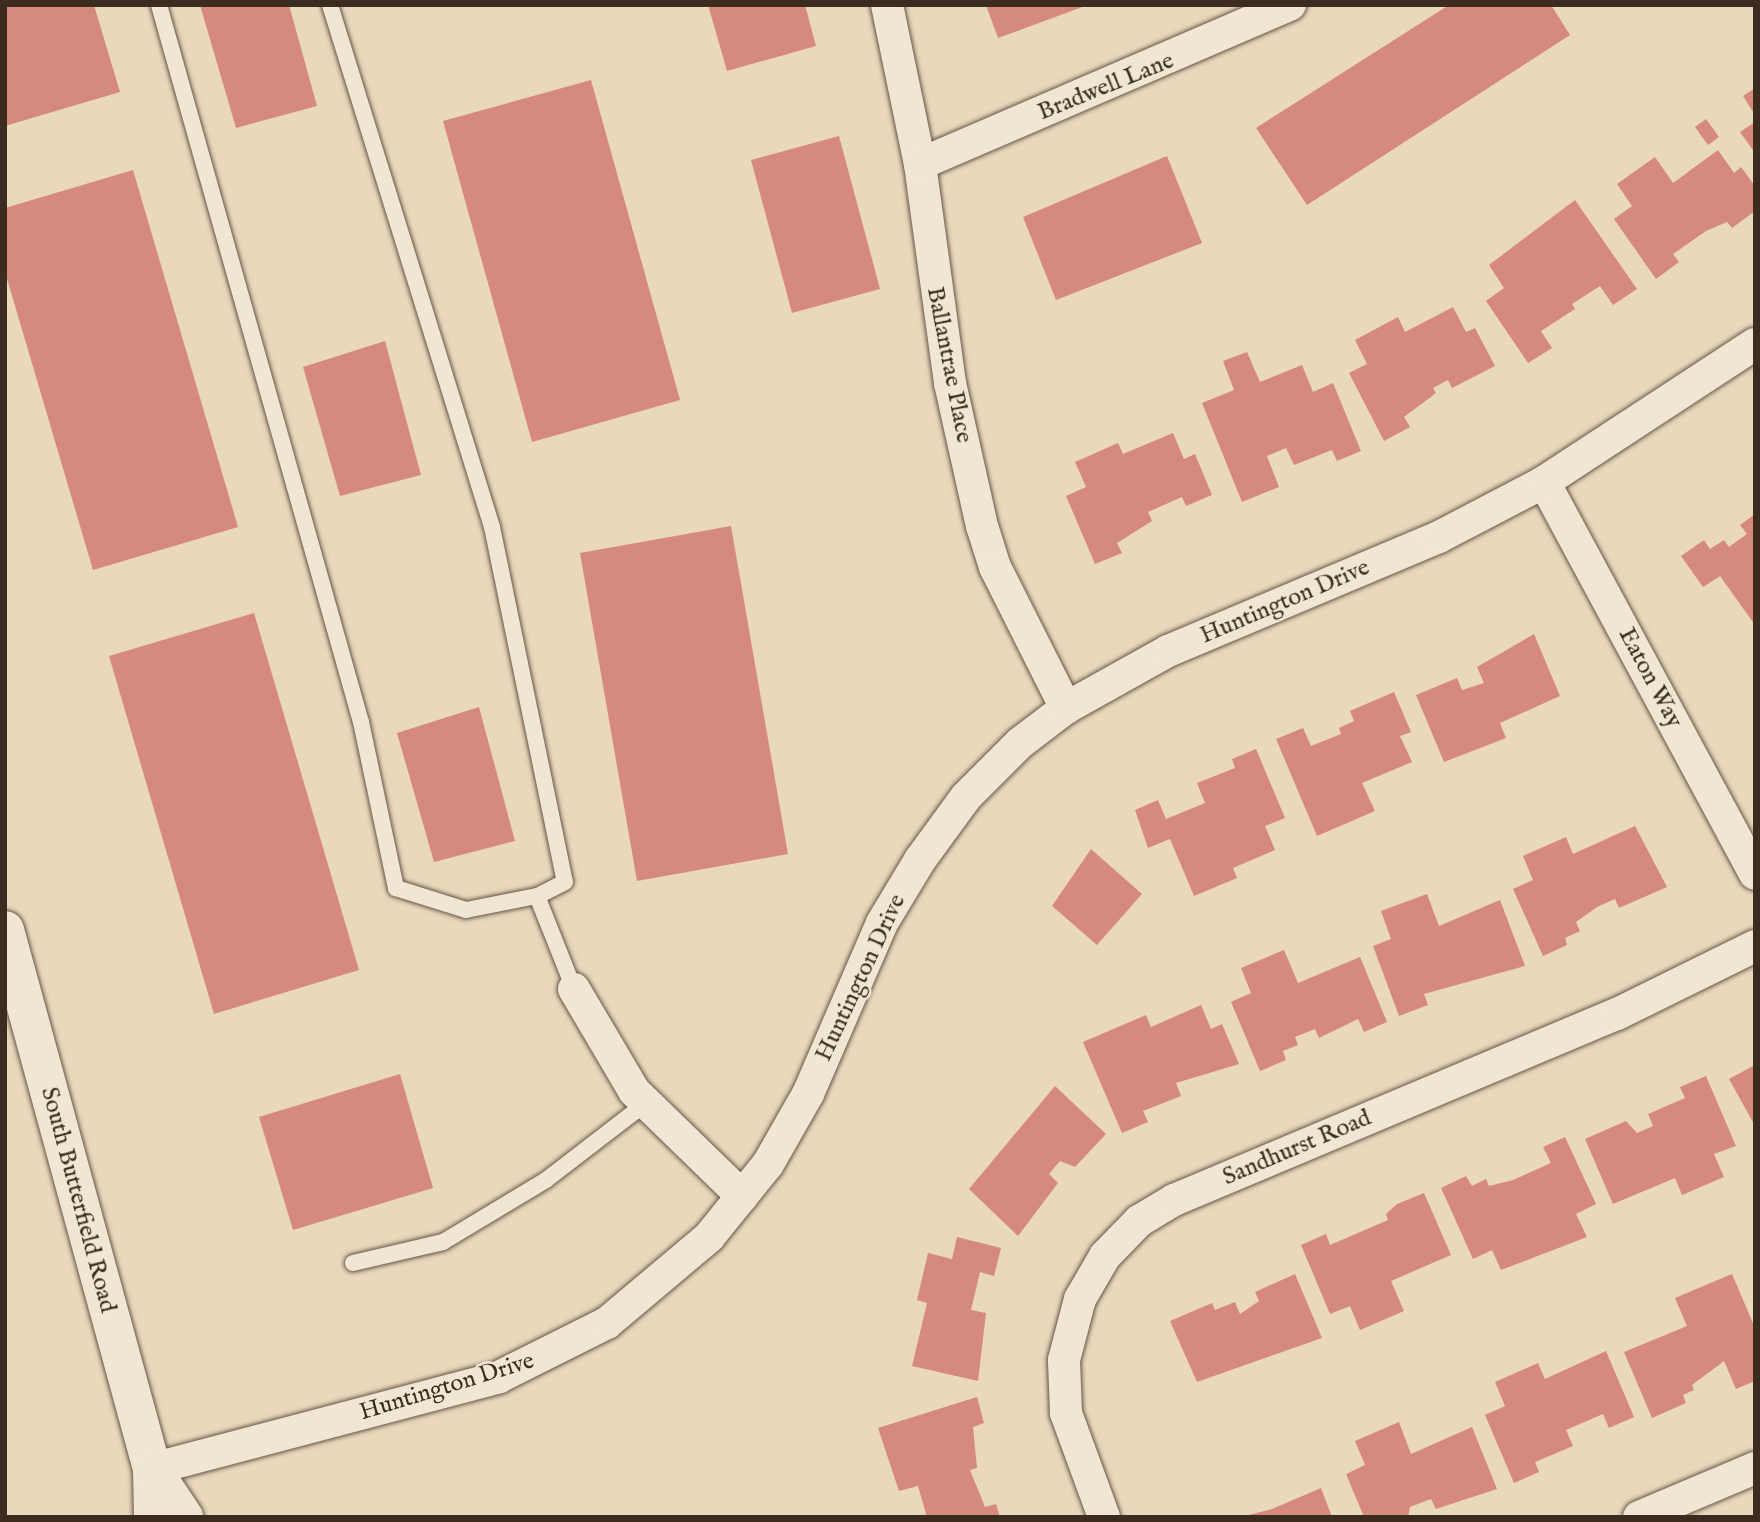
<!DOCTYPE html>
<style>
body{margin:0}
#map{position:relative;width:1760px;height:1522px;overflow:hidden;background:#e9d8bc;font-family:"IM FELL English",serif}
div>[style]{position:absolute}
.building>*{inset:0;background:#d68a7e}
.roads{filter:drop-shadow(0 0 2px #665746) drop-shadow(0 0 2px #665746)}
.service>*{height:16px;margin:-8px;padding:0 8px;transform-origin:8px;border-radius:8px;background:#f1e6d3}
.minor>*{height:32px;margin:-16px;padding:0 16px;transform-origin:16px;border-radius:16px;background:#f1e6d3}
.secondary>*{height:38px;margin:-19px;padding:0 19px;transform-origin:19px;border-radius:19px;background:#f1e6d3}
span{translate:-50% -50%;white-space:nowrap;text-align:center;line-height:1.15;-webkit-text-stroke:5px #f1e6d3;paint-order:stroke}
.street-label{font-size:24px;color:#3b2c1f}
.frame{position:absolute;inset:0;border:7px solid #3b2c1f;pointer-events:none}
</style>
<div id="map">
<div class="building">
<i style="clip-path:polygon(5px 5px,94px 5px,120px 92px,5px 126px)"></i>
<i style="clip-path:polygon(200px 5px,289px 5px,317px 106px,236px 128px)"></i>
<i style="clip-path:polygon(708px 5px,805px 5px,816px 46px,727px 71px)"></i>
<i style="clip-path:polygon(986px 5px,1085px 5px,1085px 6px,998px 38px)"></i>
<i style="clip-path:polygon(1449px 5px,1551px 5px,1570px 35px,1307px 205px,1256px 128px)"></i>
<i style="clip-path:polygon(591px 80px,680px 400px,532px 442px,443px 121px)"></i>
<i style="clip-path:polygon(1755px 88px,1755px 115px,1743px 96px)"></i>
<i style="clip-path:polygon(1706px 119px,1719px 137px,1708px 145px,1695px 127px)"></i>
<i style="clip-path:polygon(1755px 122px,1755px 153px,1740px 132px)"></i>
<i style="clip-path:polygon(839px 136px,880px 289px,792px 313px,751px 160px)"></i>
<i style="clip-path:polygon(1718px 150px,1734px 173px,1741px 167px,1755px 186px,1755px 211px,1732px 228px,1727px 222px,1706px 231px,1673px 254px,1679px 262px,1656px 279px,1614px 219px,1632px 206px,1617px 184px,1655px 157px,1673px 183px)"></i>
<i style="clip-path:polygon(1167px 156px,1202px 243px,1056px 300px,1023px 217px)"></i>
<i style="clip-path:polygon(133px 170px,238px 527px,93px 570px,5px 272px,5px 208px)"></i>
<i style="clip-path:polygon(1575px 200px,1637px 289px,1613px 305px,1600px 286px,1572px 304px,1575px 309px,1541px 331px,1552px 348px,1528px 363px,1486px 301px,1504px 288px,1489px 265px)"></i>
<i style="clip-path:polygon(1453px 307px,1466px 332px,1475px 328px,1495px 366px,1452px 388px,1448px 380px,1433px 388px,1436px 393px,1404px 417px,1410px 427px,1384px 441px,1349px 373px,1367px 364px,1355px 340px,1398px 317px,1405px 332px)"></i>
<i style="clip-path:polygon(385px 341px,421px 475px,340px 496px,303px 367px)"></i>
<i style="clip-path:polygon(1247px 352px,1260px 382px,1302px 365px,1313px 392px,1333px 383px,1361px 451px,1337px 461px,1332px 450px,1294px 465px,1286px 448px,1267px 456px,1279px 487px,1242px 502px,1202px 403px,1234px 390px,1223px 361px)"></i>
<i style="clip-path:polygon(1173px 433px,1184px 459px,1195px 454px,1212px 495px,1186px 506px,1182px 497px,1148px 512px,1152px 521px,1117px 543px,1122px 553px,1095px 564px,1066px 496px,1086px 487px,1075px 462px,1118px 443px,1123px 454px)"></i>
<i style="clip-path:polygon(1755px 514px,1755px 625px,1720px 576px,1703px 587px,1681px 556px,1704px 540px,1710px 549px,1724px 540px,1729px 547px,1747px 534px,1740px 525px)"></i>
<i style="clip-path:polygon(731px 526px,788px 854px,637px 881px,580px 553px)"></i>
<i style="clip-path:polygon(254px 613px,359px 970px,214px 1014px,109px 656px)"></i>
<i style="clip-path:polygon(1534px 634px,1560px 696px,1500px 723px,1506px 738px,1444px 762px,1416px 695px,1457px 678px,1462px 690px,1484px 683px,1477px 667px)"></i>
<i style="clip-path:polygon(1394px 692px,1411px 732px,1400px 736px,1412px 762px,1362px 783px,1375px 811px,1317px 836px,1276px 739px,1303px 728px,1311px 746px,1341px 734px,1339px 728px,1354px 721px,1350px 711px)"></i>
<i style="clip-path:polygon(479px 707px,515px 841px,434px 862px,397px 733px)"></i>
<i style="clip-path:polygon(1256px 749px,1285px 818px,1265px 826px,1275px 850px,1233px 868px,1237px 878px,1194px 896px,1170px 839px,1148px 848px,1135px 810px,1158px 800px,1166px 819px,1205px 803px,1197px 783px,1235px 768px,1232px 759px)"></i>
<i style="clip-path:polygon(1635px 826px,1667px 887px,1619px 908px,1615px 899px,1597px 907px,1576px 922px,1580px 931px,1565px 938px,1567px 945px,1543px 956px,1513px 889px,1533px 880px,1523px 856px,1566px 837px,1573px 854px)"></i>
<i style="clip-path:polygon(1091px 849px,1142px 894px,1097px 945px,1052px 906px)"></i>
<i style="clip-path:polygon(1427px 894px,1439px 926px,1500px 900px,1525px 966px,1424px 994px,1428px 1005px,1399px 1016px,1373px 946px,1391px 939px,1381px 911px)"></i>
<i style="clip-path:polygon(1284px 950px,1298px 983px,1360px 957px,1387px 1022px,1364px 1032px,1358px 1019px,1319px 1038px,1315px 1029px,1295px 1037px,1298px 1045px,1283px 1051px,1286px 1060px,1260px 1071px,1231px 1002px,1251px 993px,1241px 968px)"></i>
<i style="clip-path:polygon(1201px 1005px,1211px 1029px,1222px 1024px,1239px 1064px,1176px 1083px,1181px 1096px,1143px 1111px,1148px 1122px,1122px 1133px,1083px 1042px,1146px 1015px,1151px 1027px)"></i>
<i style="clip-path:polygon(1753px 1066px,1755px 1068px,1755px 1126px,1729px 1079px)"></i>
<i style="clip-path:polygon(400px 1074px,433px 1188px,293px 1230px,259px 1117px)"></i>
<i style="clip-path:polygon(1706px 1076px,1736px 1146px,1714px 1154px,1724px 1177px,1682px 1195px,1675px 1178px,1613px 1204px,1585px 1139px,1626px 1121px,1637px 1133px,1653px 1126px,1648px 1114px,1685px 1098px,1680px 1087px)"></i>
<i style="clip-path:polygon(1055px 1086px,1106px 1134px,1075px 1167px,1060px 1161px,1049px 1174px,1058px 1183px,1018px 1236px,969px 1189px)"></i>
<i style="clip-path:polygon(1565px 1137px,1596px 1204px,1576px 1214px,1587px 1237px,1501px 1270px,1492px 1250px,1473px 1259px,1441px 1188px,1466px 1176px,1472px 1186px,1486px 1179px,1489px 1186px,1513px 1180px,1551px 1163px,1543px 1147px)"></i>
<i style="clip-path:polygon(1424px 1193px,1451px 1255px,1391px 1281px,1404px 1311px,1360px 1330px,1350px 1306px,1330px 1314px,1301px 1245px,1326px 1234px,1330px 1245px,1388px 1220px,1386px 1214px,1397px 1204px)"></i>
<i style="clip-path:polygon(957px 1237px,1001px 1248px,994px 1276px,980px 1272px,971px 1310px,986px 1313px,978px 1381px,912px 1366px,927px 1303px,917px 1300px,928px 1253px,952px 1259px)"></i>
<i style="clip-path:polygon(1295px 1274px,1322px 1338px,1197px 1382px,1170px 1321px,1212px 1303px,1215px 1310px,1235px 1302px,1240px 1314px,1259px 1301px,1255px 1292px)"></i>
<i style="clip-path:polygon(1732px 1274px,1755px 1328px,1755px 1381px,1736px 1389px,1724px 1361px,1692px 1385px,1694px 1390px,1683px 1395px,1686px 1403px,1652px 1418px,1624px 1352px,1687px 1326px,1675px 1298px)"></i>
<i style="clip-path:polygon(1606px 1351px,1634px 1417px,1609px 1428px,1603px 1414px,1566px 1430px,1573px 1446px,1535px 1462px,1539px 1472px,1514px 1483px,1485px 1415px,1505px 1406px,1495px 1382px,1538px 1363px,1545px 1379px)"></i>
<i style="clip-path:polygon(977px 1397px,984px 1423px,973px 1427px,977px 1468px,970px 1470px,985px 1507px,996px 1504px,1000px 1517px,927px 1517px,918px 1486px,899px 1491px,878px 1428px)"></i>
<i style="clip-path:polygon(1399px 1422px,1411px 1454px,1472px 1427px,1497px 1489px,1436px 1509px,1431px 1499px,1410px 1507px,1408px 1517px,1364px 1517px,1346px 1474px,1365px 1465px,1355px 1441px)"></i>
<i style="clip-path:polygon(1321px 1488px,1332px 1517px,1241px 1517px,1272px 1509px)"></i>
</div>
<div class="roads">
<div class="service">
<i style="left:159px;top:5px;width:745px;rotate:74.27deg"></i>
<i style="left:361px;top:722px;width:170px;rotate:78.1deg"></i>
<i style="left:396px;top:888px;width:73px;rotate:17.4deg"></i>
<i style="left:466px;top:910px;width:72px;rotate:-11.2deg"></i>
<i style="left:330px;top:5px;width:547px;rotate:72.76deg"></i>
<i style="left:492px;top:527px;width:362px;rotate:78.4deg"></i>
<i style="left:565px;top:882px;width:31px;rotate:153deg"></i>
<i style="left:537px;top:896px;width:100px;rotate:68.3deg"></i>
<i style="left:353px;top:1263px;width:92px;rotate:-13.1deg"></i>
<i style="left:443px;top:1242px;width:120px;rotate:-31deg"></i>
<i style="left:546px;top:1180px;width:126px;rotate:-37.6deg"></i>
</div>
<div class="minor">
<i style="left:887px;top:5px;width:162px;rotate:78.3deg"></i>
<i style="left:920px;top:164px;width:221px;rotate:82.2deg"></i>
<i style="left:950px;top:383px;width:147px;rotate:77.4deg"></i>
<i style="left:982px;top:526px;width:43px;rotate:72.4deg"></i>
<i style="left:995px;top:567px;width:158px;rotate:63.3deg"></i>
<i style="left:920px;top:164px;width:403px;rotate:-23.3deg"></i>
<i style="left:1544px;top:482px;width:445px;rotate:61.7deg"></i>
<i style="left:574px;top:989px;width:118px;rotate:59.5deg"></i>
<i style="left:634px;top:1091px;width:151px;rotate:44.2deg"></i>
<i style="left:152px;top:1469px;width:359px;rotate:-14.8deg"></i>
<i style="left:499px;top:1377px;width:121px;rotate:-26.6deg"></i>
<i style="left:607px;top:1323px;width:133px;rotate:-40.1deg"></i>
<i style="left:709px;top:1237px;width:94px;rotate:-51.1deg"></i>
<i style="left:768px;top:1164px;width:81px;rotate:-60.3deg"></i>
<i style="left:808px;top:1094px;width:186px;rotate:-66.6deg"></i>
<i style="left:882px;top:923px;width:74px;rotate:-58.9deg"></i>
<i style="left:920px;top:860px;width:78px;rotate:-53.9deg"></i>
<i style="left:966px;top:797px;width:76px;rotate:-45deg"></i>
<i style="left:1020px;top:743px;width:58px;rotate:-37.3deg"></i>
<i style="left:1066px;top:708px;width:117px;rotate:-29.2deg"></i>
<i style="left:1168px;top:651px;width:294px;rotate:-22.8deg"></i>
<i style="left:1439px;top:537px;width:119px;rotate:-27.6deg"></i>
<i style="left:1544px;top:482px;width:252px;rotate:-33.2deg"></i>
<i style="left:1104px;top:1517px;width:111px;rotate:-110.1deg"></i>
<i style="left:1066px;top:1413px;width:53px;rotate:-92.2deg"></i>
<i style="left:1064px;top:1360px;width:63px;rotate:-75.3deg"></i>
<i style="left:1080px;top:1299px;width:50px;rotate:-59.8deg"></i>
<i style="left:1105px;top:1256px;width:49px;rotate:-45.8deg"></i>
<i style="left:1139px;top:1221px;width:41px;rotate:-31deg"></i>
<i style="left:1174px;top:1200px;width:480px;rotate:-22.8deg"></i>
<i style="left:1617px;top:1014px;width:154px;rotate:-26.2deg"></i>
<i style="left:1639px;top:1517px;width:126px;rotate:-22.9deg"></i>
</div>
<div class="secondary">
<i style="left:5px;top:930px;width:559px;rotate:74.74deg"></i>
<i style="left:152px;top:1469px;width:48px;rotate:88.8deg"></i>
<i style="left:152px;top:1469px;width:58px;rotate:56.3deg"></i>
</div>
</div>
<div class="street-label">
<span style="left:1106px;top:87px;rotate:-22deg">Bradwell Lane</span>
<span style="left:949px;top:365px;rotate:79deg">Ballantrae Place</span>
<span style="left:1285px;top:602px;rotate:-23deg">Huntington Drive</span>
<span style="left:1650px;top:678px;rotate:62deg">Eaton Way</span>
<span style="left:861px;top:978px;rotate:-65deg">Huntington Drive</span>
<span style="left:1297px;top:1148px;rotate:-23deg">Sandhurst Road</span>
<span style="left:78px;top:1200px;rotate:75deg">South Butterfield Road</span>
<span style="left:447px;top:1387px;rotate:-17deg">Huntington Drive</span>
</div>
<div class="frame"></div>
</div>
